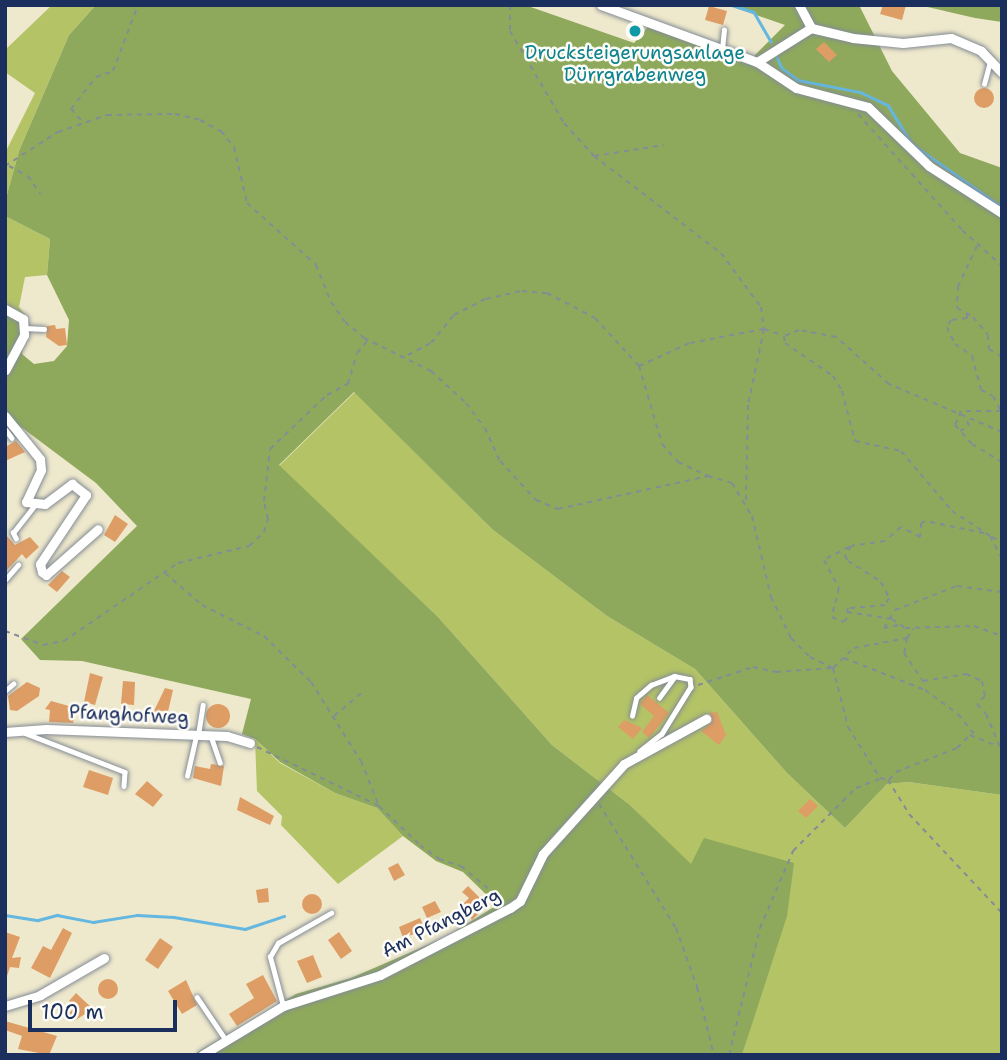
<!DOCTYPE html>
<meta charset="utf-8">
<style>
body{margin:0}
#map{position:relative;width:1007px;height:1060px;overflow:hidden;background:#eee8cc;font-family:"Shantell Sans",sans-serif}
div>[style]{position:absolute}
.green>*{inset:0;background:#b3c366}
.forest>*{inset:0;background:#8ea95b}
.stream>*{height:2.5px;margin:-1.25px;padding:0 1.25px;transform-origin:1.25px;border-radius:1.25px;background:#64b7e0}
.building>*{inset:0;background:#de9d64}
.round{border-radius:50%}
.path>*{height:2px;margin-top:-1px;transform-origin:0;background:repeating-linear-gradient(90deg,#848c95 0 5px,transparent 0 10px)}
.roads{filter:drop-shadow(0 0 2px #848c95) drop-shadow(0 0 2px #848c95)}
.lane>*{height:4.5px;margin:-2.25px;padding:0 2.25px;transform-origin:2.25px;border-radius:2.25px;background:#fff}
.street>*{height:9px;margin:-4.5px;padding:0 4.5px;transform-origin:4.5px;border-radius:4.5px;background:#fff}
.dots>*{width:19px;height:19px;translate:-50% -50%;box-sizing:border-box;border:4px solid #fdfcf7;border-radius:50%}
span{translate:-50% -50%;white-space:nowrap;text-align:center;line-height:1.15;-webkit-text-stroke:5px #fdfcf7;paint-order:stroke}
.culture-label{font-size:19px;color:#0d838f}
.street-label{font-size:19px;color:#1b2f5e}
.frame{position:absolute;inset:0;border:7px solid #1b2f5e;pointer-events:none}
.scale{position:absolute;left:28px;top:1000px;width:149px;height:32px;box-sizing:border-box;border:4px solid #1b2f5e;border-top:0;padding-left:9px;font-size:21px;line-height:24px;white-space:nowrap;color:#1b2f5e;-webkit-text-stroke:5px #fdfcf7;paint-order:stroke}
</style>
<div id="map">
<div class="green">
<i style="clip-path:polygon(52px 5px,96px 5px,69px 35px,19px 151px,5px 202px,5px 153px,35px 93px,5px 72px,5px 50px)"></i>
<i style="clip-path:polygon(5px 216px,50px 239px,47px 275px,25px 277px,19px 307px,26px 316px,5px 315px)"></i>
<i style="clip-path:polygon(355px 392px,493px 530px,607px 616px,695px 669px,787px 773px,845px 828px,887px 784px,908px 782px,1002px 795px,1002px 1055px,742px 1055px,760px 995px,691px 865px,630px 805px,552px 745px,438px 617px,279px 466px)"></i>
<i style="clip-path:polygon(255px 739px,280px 763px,335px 793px,377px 808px,403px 836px,338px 884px,281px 825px,282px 816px,257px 791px)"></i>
</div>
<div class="forest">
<i style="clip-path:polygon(96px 5px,525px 5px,634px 43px,651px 23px,753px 57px,785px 25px,727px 5px,859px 5px,892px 71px,960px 153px,1002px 168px,1002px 795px,908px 782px,887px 784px,845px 828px,787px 773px,695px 669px,607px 616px,493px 530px,354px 392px,279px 465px,438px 617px,552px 745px,630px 805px,691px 864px,704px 838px,794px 863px,787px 916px,742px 1055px,193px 1055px,296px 994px,351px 978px,446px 937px,497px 905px,463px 872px,436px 861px,403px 836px,377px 808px,335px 793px,280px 762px,255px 739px,242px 734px,251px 699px,82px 661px,40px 660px,21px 639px,137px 526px,96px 483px,5px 415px,5px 315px,26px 316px,22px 354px,34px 364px,54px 361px,67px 346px,69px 320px,47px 275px,50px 239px,5px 216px,5px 202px,19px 151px,69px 35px)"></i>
<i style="clip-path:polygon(919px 5px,1002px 5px,1002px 22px,975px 18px)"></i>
</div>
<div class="stream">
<i style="left:732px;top:5px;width:23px;rotate:18deg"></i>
<i style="left:754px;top:12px;width:34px;rotate:60deg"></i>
<i style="left:775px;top:53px;width:17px;rotate:65deg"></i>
<i style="left:782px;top:68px;width:20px;rotate:37deg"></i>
<i style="left:798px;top:80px;width:63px;rotate:11deg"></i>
<i style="left:860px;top:92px;width:31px;rotate:25deg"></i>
<i style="left:888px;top:105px;width:46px;rotate:58.4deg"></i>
<i style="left:912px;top:144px;width:110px;rotate:35deg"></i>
<i style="left:5px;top:915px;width:33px;rotate:9deg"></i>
<i style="left:38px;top:920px;width:20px;rotate:-15deg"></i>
<i style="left:57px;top:915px;width:37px;rotate:11deg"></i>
<i style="left:93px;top:922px;width:45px;rotate:-9deg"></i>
<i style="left:137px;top:915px;width:37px;rotate:3deg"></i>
<i style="left:174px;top:917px;width:72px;rotate:9.6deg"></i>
<i style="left:245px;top:929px;width:41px;rotate:-18.4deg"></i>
</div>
<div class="building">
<i style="clip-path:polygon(883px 5px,906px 5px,902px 20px,880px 14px)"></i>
<i style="clip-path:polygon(709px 6px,727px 11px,723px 25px,705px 20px)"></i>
<i style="clip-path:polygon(824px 42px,837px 55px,829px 62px,816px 49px)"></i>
<i class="round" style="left:974px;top:88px;width:20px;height:20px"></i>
<i style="clip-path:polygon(55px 325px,56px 329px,65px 328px,67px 345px,59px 346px,46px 337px,47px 326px)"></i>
<i style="clip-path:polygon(16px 441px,25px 452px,5px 461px,5px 447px)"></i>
<i style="clip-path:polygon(115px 515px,128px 524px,115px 542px,104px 535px)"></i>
<i style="clip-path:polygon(5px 534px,15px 545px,30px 537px,39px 547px,26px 559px,22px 554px,5px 572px)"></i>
<i style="clip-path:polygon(62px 571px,70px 577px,57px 592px,48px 585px)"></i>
<i style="clip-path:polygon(90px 673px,103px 677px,95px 705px,84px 702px)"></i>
<i style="clip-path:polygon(123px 681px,135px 682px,134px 705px,121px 704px)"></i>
<i style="clip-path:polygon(27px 682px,40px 688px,39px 696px,17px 711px,10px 710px,8px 696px)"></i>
<i style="clip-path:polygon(165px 688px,173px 690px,167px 716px,153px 713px)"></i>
<i style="clip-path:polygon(647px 695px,669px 713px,649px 738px,642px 732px,654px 716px,640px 704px)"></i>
<i style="clip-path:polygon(51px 701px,76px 708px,73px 723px,49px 722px,50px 710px,45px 709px)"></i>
<i class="round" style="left:206px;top:704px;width:24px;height:24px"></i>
<i style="clip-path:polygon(717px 712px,726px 735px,719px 745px,701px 731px,712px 722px,709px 713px)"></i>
<i style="clip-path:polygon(624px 720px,642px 728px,633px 739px,618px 727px)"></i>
<i style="clip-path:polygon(211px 764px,224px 766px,221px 786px,193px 778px,195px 766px,210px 769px)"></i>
<i style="clip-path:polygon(89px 770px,113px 778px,108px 795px,83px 787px)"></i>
<i style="clip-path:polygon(147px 781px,163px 795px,153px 807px,135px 794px)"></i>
<i style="clip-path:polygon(240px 797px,274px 816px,270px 825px,237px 810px)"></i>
<i style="clip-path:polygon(810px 799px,818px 806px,806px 818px,798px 811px)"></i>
<i style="clip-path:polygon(398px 863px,405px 875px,394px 881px,388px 868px)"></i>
<i style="clip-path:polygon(468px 886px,485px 903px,474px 910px,478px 914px,472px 920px,463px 904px,469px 898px,462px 892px)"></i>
<i style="clip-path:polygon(268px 888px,269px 902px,258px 903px,256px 890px)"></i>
<i class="round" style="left:302px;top:894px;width:20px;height:20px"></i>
<i style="clip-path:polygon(435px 901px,441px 912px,427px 918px,422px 907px)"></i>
<i style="clip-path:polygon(420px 918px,425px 930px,403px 938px,399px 927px)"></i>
<i style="clip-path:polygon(63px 928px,72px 933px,50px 978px,31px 968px,43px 946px,51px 950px)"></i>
<i style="clip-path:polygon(5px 932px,20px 937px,12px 958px,21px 957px,19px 968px,10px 967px,7px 976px)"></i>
<i style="clip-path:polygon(339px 932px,352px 951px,341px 959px,328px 940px)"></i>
<i style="clip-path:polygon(160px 938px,173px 947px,158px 969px,145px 960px)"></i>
<i style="clip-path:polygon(313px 955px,322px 977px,307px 983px,297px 961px)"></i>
<i style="clip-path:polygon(263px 975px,277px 1001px,237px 1026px,229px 1014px,254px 998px,246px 984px)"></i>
<i class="round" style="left:98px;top:979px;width:20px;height:20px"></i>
<i style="clip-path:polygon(186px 980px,197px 1005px,182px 1014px,168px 991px)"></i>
<i style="clip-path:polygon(76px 993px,93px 1009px,74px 1021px,68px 1014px,75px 1007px,69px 1001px)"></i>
<i style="clip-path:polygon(5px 1021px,57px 1036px,49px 1055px,18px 1049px,22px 1036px,5px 1030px)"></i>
</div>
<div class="path">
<i style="left:510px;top:5px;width:26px;rotate:90deg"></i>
<i style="left:510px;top:31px;width:107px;rotate:59.6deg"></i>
<i style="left:564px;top:123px;width:45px;rotate:47.7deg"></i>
<i style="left:594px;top:156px;width:71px;rotate:-8.9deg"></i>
<i style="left:567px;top:5px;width:17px"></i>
<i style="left:858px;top:114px;width:156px;rotate:48.1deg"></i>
<i style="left:962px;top:230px;width:54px;rotate:42deg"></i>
<i style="left:81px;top:120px;width:15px;rotate:-132deg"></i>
<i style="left:71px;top:109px;width:41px;rotate:-52deg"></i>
<i style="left:96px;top:77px;width:18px;rotate:-19deg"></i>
<i style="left:113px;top:71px;width:71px;rotate:-69.3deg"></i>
<i style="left:594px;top:156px;width:160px;rotate:37.4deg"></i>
<i style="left:721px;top:253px;width:67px;rotate:53.5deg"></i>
<i style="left:761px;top:307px;width:22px;rotate:82deg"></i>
<i style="left:764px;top:329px;width:20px;rotate:18deg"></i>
<i style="left:5px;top:166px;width:63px;rotate:-32.7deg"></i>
<i style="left:58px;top:132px;width:52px;rotate:-19.1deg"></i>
<i style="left:107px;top:115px;width:68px;rotate:-0.8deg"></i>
<i style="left:175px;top:114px;width:26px;rotate:13deg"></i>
<i style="left:200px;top:120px;width:24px;rotate:28deg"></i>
<i style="left:221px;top:131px;width:21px;rotate:51deg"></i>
<i style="left:234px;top:147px;width:57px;rotate:76.9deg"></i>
<i style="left:247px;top:203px;width:93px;rotate:41.9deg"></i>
<i style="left:316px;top:265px;width:40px;rotate:68deg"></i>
<i style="left:331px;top:302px;width:24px;rotate:55deg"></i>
<i style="left:345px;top:322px;width:25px;rotate:40deg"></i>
<i style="left:364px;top:338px;width:75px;rotate:26.2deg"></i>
<i style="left:431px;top:371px;width:47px;rotate:42.4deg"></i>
<i style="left:466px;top:403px;width:31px;rotate:53deg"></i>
<i style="left:485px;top:428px;width:36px;rotate:66deg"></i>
<i style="left:500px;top:461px;width:53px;rotate:47.3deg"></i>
<i style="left:536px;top:500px;width:24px;rotate:22deg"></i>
<i style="left:558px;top:509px;width:154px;rotate:-12.4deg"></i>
<i style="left:708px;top:476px;width:25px;rotate:16deg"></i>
<i style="left:732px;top:483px;width:39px;rotate:59deg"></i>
<i style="left:752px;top:516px;width:83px;rotate:76.8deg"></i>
<i style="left:771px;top:597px;width:46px;rotate:64deg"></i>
<i style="left:791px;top:638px;width:27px;rotate:45deg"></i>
<i style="left:810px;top:657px;width:25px;rotate:26deg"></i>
<i style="left:833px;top:668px;width:61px;rotate:75.7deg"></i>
<i style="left:848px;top:727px;width:60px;rotate:57.9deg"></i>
<i style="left:880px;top:778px;width:8px;rotate:14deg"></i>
<i style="left:888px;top:780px;width:40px;rotate:58deg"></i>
<i style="left:909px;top:814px;width:136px;rotate:46.8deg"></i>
<i style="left:9px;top:166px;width:21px;rotate:28deg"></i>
<i style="left:28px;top:176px;width:22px;rotate:56deg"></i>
<i style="left:977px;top:246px;width:44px;rotate:115.4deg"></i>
<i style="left:958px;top:286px;width:22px;rotate:93deg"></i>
<i style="left:957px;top:308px;width:18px;rotate:29deg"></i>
<i style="left:973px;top:317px;width:23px;rotate:50deg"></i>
<i style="left:988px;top:335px;width:14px;rotate:86deg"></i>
<i style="left:989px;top:349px;width:15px;rotate:32deg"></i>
<i style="left:967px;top:313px;width:5px;rotate:90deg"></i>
<i style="left:967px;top:318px;width:16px;rotate:173deg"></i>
<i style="left:951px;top:320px;width:8px;rotate:120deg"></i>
<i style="left:947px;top:327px;width:19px;rotate:65deg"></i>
<i style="left:955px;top:344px;width:21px;rotate:35deg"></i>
<i style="left:972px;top:356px;width:35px;rotate:75deg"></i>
<i style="left:981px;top:390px;width:13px;rotate:27deg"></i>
<i style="left:993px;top:396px;width:17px;rotate:62deg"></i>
<i style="left:1001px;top:411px;width:40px;rotate:180deg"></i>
<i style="left:961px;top:411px;width:15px;rotate:113deg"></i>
<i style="left:955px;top:425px;width:25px;rotate:48deg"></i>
<i style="left:972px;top:444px;width:35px;rotate:31deg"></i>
<i style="left:408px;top:355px;width:26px;rotate:-28deg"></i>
<i style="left:431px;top:343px;width:36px;rotate:-51deg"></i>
<i style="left:454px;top:315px;width:36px;rotate:-27deg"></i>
<i style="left:486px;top:299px;width:37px;rotate:-13deg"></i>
<i style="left:522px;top:291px;width:25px;rotate:5deg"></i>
<i style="left:547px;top:293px;width:54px;rotate:27.5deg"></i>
<i style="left:595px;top:318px;width:65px;rotate:47.5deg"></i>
<i style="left:639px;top:366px;width:81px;rotate:73.6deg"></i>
<i style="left:662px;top:444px;width:24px;rotate:48deg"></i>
<i style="left:678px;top:462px;width:33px;rotate:25deg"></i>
<i style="left:639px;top:366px;width:56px;rotate:-24.3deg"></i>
<i style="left:690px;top:343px;width:75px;rotate:-10.7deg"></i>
<i style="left:764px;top:329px;width:78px;rotate:101.9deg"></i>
<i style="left:748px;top:405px;width:95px;rotate:91.2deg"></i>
<i style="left:960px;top:431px;width:10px;rotate:-29deg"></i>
<i style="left:969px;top:426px;width:8px;rotate:-113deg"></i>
<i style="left:1002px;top:432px;width:123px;rotate:-157deg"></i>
<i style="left:889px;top:384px;width:71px;rotate:-138.4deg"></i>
<i style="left:836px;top:337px;width:38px;rotate:-169deg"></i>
<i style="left:799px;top:330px;width:16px;rotate:158deg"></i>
<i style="left:784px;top:336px;width:7px;rotate:82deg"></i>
<i style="left:785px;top:343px;width:58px;rotate:34.5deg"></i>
<i style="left:833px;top:376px;width:17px;rotate:59deg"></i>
<i style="left:842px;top:391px;width:52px;rotate:75.4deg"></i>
<i style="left:855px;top:441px;width:47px;rotate:12.3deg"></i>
<i style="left:901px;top:451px;width:79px;rotate:49.6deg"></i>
<i style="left:952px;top:511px;width:45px;rotate:33.3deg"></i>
<i style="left:990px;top:536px;width:26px;rotate:62deg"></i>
<i style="left:984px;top:533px;width:60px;rotate:-168.5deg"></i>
<i style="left:925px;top:521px;width:4px;rotate:153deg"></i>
<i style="left:921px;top:523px;width:14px;rotate:94deg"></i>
<i style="left:920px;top:537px;width:21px;rotate:-152deg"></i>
<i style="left:901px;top:527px;width:21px;rotate:139deg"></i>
<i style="left:885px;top:541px;width:34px;rotate:172deg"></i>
<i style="left:851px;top:546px;width:12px;rotate:121deg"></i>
<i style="left:845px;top:556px;width:6px;rotate:59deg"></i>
<i style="left:848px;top:561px;width:39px;rotate:32deg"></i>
<i style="left:881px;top:582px;width:18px;rotate:63deg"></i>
<i style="left:889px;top:598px;width:8px;rotate:120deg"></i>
<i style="left:885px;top:605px;width:37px;rotate:175deg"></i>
<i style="left:848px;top:608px;width:4px;rotate:104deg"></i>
<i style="left:847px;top:612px;width:46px;rotate:8.8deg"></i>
<i style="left:892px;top:619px;width:16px;rotate:35deg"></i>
<i style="left:905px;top:628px;width:69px;rotate:-1.7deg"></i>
<i style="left:974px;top:626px;width:30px;rotate:20deg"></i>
<i style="left:992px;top:537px;width:11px;rotate:27deg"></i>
<i style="left:849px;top:547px;width:28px;rotate:153deg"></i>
<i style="left:824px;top:560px;width:32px;rotate:62deg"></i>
<i style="left:839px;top:588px;width:30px;rotate:104deg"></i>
<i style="left:832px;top:617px;width:13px;rotate:23deg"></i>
<i style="left:844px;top:622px;width:9px;rotate:-54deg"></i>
<i style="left:165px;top:573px;width:49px;rotate:40.9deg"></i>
<i style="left:202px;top:605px;width:69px;rotate:26.6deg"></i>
<i style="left:264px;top:636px;width:66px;rotate:44.4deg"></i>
<i style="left:311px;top:682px;width:93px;rotate:57.7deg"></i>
<i style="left:361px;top:761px;width:48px;rotate:68.2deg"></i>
<i style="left:898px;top:625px;width:14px;rotate:168deg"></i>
<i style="left:884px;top:628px;width:21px;rotate:-59deg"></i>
<i style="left:895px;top:610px;width:66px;rotate:-21.2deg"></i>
<i style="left:957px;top:586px;width:45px;rotate:7.6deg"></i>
<i style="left:5px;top:631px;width:40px;rotate:20.2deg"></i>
<i style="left:43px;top:645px;width:21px;rotate:-11deg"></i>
<i style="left:64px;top:641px;width:138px;rotate:-34.4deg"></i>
<i style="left:178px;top:563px;width:73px;rotate:-13.5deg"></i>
<i style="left:249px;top:546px;width:21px;rotate:-43deg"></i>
<i style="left:264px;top:532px;width:14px;rotate:-73deg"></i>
<i style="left:268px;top:519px;width:18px;rotate:-103deg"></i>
<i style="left:264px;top:501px;width:52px;rotate:-83.4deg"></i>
<i style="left:270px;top:449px;width:79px;rotate:-43.5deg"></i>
<i style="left:327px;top:395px;width:24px;rotate:-28deg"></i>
<i style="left:348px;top:384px;width:32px;rotate:-74deg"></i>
<i style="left:357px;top:353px;width:17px;rotate:-50deg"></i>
<i style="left:907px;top:638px;width:15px;rotate:101deg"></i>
<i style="left:904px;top:653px;width:34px;rotate:56deg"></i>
<i style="left:923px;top:681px;width:44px;rotate:-9.2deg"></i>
<i style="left:966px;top:674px;width:17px;rotate:24deg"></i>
<i style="left:982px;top:681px;width:15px;rotate:79deg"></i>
<i style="left:985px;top:696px;width:11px;rotate:135deg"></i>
<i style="left:977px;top:704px;width:13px;rotate:48deg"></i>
<i style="left:986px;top:714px;width:36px;rotate:67deg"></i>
<i style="left:844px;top:658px;width:87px;rotate:21.6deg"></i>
<i style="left:925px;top:690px;width:41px;rotate:36deg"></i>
<i style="left:958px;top:714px;width:26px;rotate:51deg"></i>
<i style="left:698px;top:685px;width:58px;rotate:-18.1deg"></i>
<i style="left:753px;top:667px;width:24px;rotate:12deg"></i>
<i style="left:776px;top:672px;width:57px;rotate:-4deg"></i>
<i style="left:833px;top:668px;width:29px;rotate:-44deg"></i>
<i style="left:854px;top:648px;width:54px;rotate:-10.7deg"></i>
<i style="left:907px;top:638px;width:11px;rotate:-56deg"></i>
<i style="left:334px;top:716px;width:40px;rotate:-40deg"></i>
<i style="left:257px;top:747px;width:136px;rotate:25.8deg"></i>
<i style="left:379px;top:806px;width:57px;rotate:43.6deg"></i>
<i style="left:420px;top:845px;width:24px;rotate:36deg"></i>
<i style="left:439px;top:859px;width:23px;rotate:18deg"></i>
<i style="left:461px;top:866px;width:53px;rotate:39.7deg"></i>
<i style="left:889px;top:780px;width:11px;rotate:-49deg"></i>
<i style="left:896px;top:772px;width:66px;rotate:-21.5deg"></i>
<i style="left:957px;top:748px;width:18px;rotate:-45deg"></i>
<i style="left:970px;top:735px;width:31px;rotate:22deg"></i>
<i style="left:599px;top:804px;width:146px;rotate:58.2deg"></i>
<i style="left:676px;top:928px;width:63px;rotate:70.4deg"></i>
<i style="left:697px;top:987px;width:70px;rotate:76deg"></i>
<i style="left:729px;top:1055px;width:131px;rotate:-76.3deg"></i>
<i style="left:760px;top:928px;width:84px;rotate:-66.8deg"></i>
<i style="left:793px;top:851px;width:89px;rotate:-45deg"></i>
<i style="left:856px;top:788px;width:25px;rotate:-21deg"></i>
</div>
<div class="roads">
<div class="lane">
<i style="left:722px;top:49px;width:19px;rotate:-84deg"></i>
<i style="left:984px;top:84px;width:23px;rotate:-75deg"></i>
<i style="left:24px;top:328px;width:20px;rotate:3deg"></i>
<i style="left:5px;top:429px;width:11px;rotate:52deg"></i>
<i style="left:16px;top:539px;width:7px;rotate:-117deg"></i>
<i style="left:13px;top:533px;width:34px;rotate:-52deg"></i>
<i style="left:5px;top:580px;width:20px;rotate:-49deg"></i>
<i style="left:5px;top:691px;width:11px;rotate:-41deg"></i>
<i style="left:659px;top:698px;width:26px;rotate:-54deg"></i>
<i style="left:632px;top:716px;width:18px;rotate:-77deg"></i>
<i style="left:636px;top:698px;width:20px;rotate:-41deg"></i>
<i style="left:651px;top:685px;width:25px;rotate:-21deg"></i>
<i style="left:674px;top:676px;width:16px;rotate:11deg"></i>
<i style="left:690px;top:679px;width:8px;rotate:83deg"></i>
<i style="left:691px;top:687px;width:55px;rotate:121.7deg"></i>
<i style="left:662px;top:734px;width:28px;rotate:142deg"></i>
<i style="left:25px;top:733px;width:107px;rotate:21.3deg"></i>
<i style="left:125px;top:772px;width:14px;rotate:94deg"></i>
<i style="left:198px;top:735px;width:30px;rotate:-81deg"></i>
<i style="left:211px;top:736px;width:28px;rotate:71deg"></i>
<i style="left:187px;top:776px;width:41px;rotate:-77.3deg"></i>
<i style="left:197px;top:997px;width:52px;rotate:56deg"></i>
<i style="left:283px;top:1006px;width:51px;rotate:-104.9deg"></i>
<i style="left:270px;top:957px;width:16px;rotate:-60deg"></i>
<i style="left:278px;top:943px;width:61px;rotate:-29.5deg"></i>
</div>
<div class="street">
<i style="left:601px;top:5px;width:166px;rotate:20.1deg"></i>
<i style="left:757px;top:62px;width:47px;rotate:33.7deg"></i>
<i style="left:796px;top:88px;width:74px;rotate:14.8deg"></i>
<i style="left:868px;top:107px;width:85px;rotate:44deg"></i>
<i style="left:929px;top:166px;width:87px;rotate:32.8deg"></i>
<i style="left:799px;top:5px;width:26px;rotate:62deg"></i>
<i style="left:757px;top:62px;width:64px;rotate:-32.2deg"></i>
<i style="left:811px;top:28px;width:43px;rotate:13.4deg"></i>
<i style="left:853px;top:38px;width:50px;rotate:5.7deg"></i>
<i style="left:903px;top:43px;width:48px;rotate:-5.9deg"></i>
<i style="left:951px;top:38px;width:33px;rotate:23deg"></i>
<i style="left:981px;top:51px;width:30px;rotate:46deg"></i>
<i style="left:5px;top:309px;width:21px;rotate:29deg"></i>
<i style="left:23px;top:319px;width:16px;rotate:86deg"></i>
<i style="left:24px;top:335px;width:40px;rotate:118deg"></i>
<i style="left:5px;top:416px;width:55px;rotate:50.9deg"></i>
<i style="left:40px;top:459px;width:11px;rotate:85deg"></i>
<i style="left:41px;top:470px;width:35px;rotate:115deg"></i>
<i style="left:26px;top:502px;width:19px;rotate:6deg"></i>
<i style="left:45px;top:504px;width:34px;rotate:-37deg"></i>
<i style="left:72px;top:484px;width:18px;rotate:38deg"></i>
<i style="left:86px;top:495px;width:83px;rotate:123.7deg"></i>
<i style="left:40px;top:564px;width:8px;rotate:76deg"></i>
<i style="left:42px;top:572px;width:5px;rotate:37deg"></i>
<i style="left:46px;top:575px;width:69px;rotate:-41.5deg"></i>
<i style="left:5px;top:732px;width:41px;rotate:-4.2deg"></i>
<i style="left:46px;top:729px;width:181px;rotate:2.2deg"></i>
<i style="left:227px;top:736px;width:24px;rotate:17deg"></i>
<i style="left:5px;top:1006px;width:37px;rotate:-17deg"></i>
<i style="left:40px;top:995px;width:74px;rotate:-30deg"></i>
<i style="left:202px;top:1055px;width:95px;rotate:-31.2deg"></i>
<i style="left:283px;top:1006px;width:102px;rotate:-17.7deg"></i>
<i style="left:380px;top:975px;width:146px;rotate:-27.3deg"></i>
<i style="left:510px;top:908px;width:12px;rotate:-35deg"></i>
<i style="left:520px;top:901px;width:52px;rotate:-63.9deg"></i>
<i style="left:543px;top:854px;width:121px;rotate:-48deg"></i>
<i style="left:624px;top:764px;width:94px;rotate:-28.8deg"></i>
</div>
</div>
<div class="dots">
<i style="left:635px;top:31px;background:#0f9aa8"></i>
</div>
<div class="culture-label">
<span style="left:635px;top:64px">Drucksteigerungsanlage<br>Dürrgrabenweg</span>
</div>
<div class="street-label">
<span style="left:129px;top:715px;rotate:3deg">Pfanghofweg</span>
<span style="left:441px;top:923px;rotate:-27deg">Am Pfangberg</span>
</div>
<div class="frame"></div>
<div class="scale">100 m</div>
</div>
